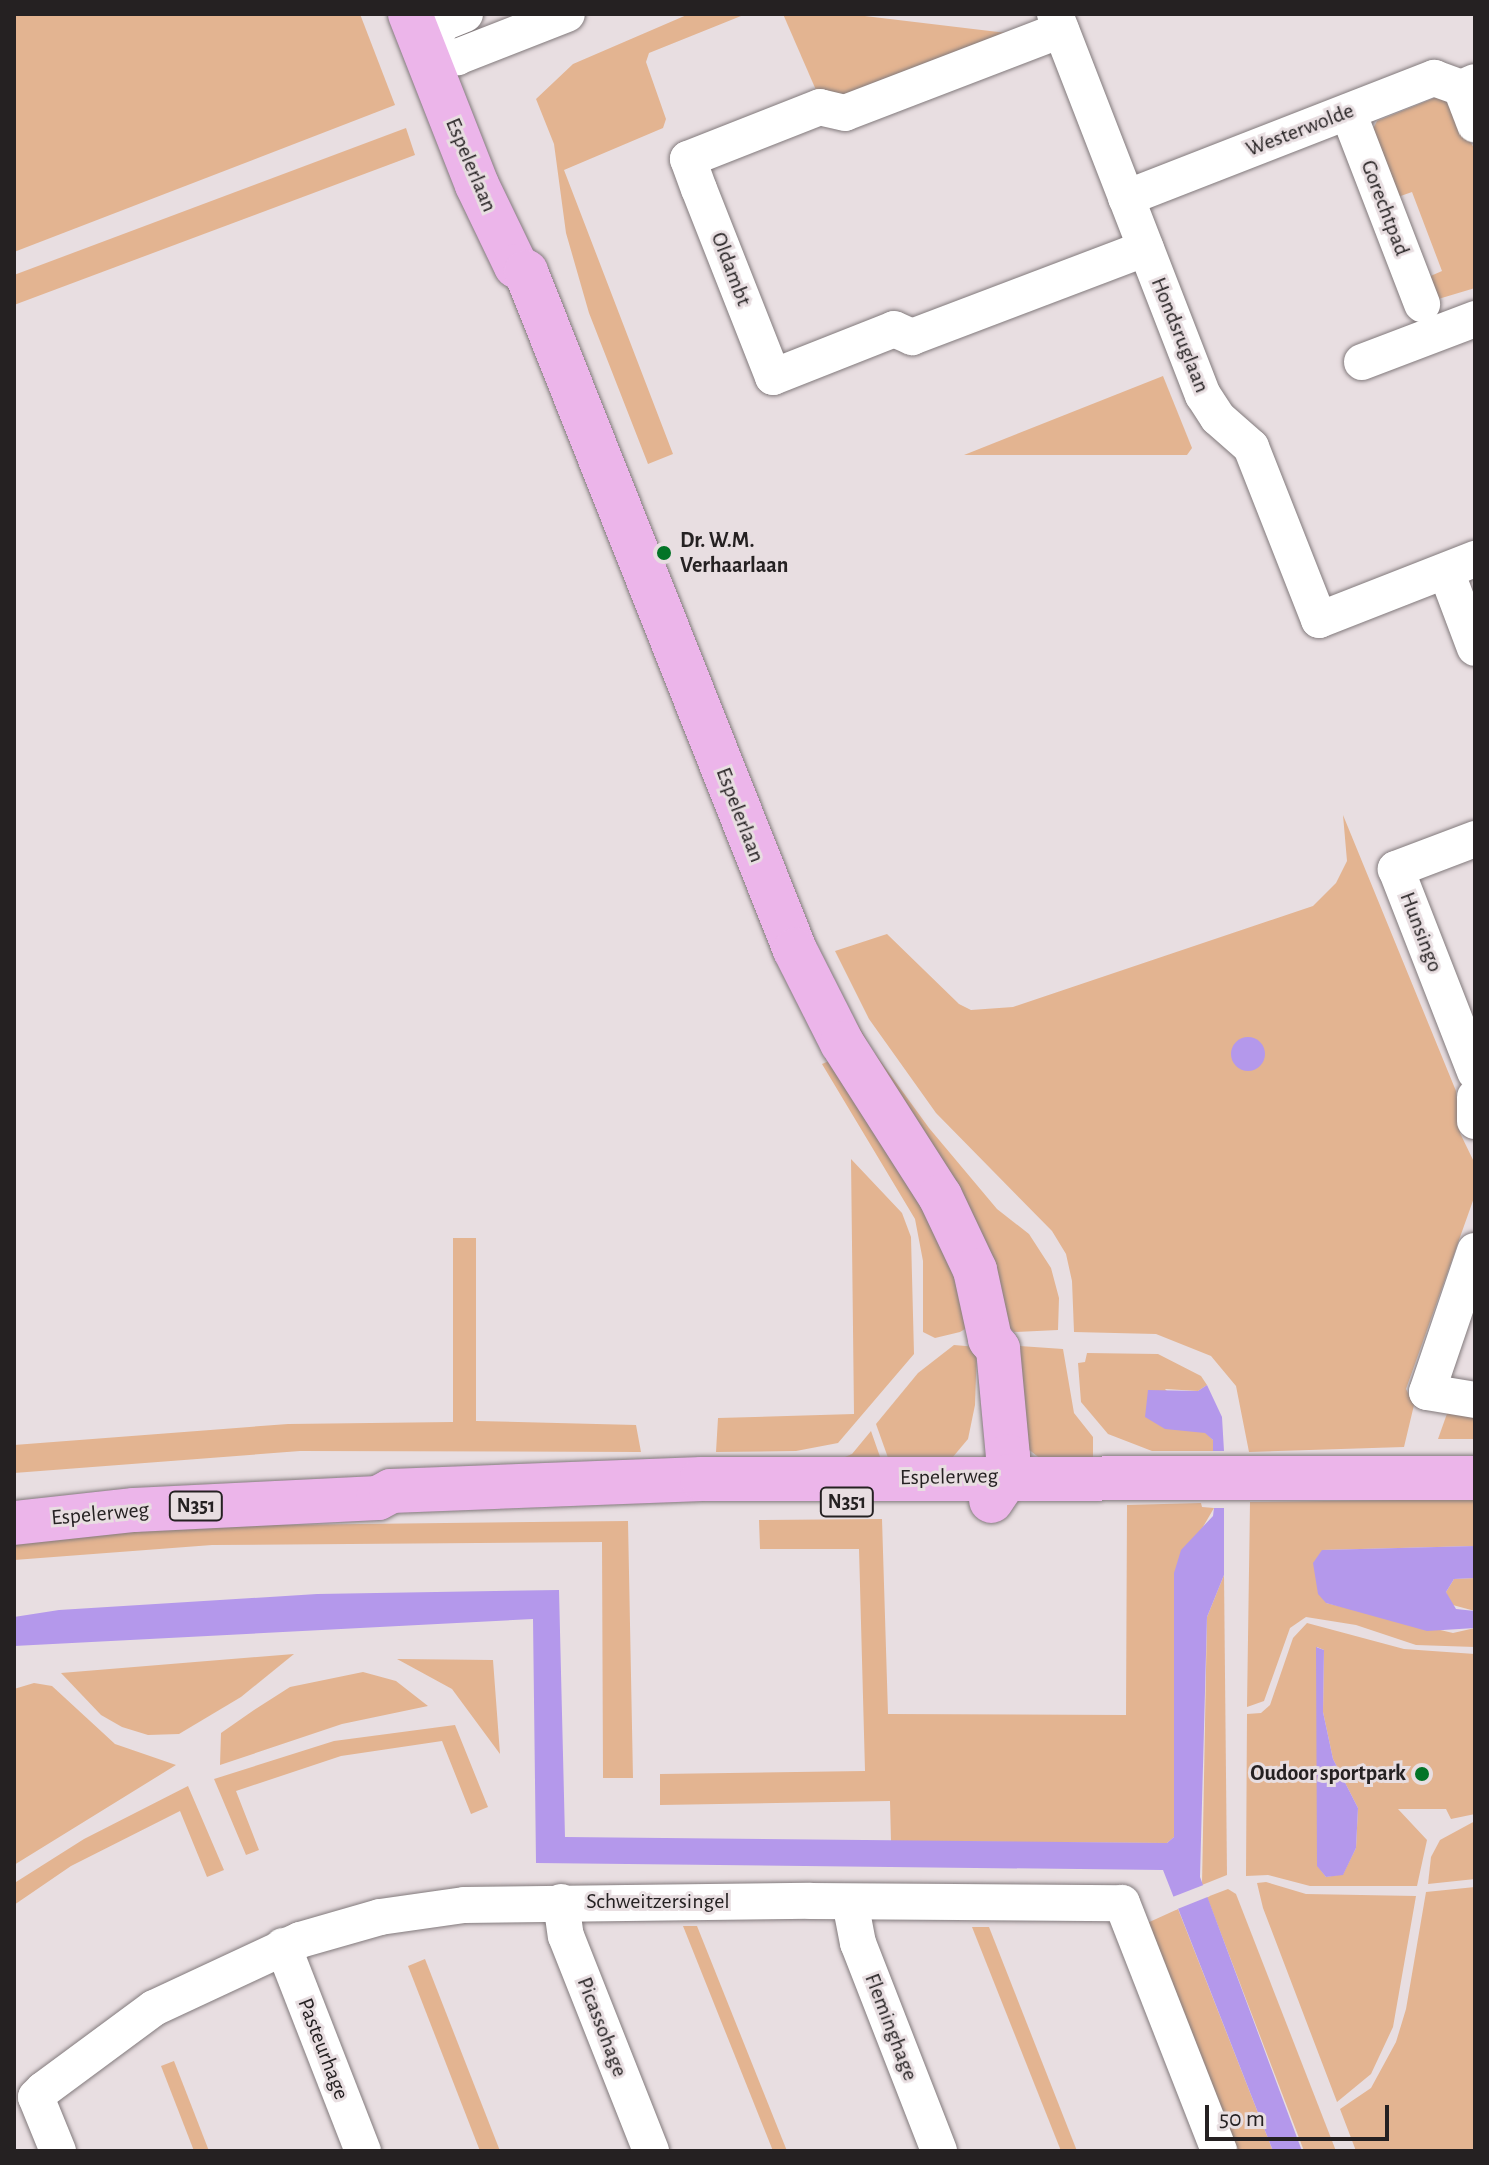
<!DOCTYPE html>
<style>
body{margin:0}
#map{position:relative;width:1489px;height:2165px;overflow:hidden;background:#e8dee1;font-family:"Alegreya Sans",sans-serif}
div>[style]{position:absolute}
.green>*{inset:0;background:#e3b491}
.water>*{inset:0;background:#b498eb}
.round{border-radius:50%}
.pier>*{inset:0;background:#e8dee1}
.roads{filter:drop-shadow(0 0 2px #827a7c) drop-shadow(0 0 2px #827a7c)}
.minor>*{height:36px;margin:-18px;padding:0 18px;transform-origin:18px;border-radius:18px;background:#fff}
.major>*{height:44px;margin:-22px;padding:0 22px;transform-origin:22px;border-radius:22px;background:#ecb5ea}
.dots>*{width:22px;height:22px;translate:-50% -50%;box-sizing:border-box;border:4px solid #e8dee1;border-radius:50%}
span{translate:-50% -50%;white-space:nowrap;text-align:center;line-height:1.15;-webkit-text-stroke:6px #e8dee1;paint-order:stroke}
.shield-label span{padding:2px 6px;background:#e8dee1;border:2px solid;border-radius:6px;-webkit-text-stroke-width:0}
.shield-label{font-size:20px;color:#252122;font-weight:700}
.street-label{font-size:22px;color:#252122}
.poi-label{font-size:22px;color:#252122;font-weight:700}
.left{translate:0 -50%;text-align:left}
.right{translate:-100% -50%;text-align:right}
.frame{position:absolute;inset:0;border:16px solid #252122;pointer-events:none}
.scale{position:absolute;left:1205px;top:2105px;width:184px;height:36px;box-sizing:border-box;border:4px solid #252122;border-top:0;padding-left:10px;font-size:24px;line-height:28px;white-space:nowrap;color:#252122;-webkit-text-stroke:6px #e8dee1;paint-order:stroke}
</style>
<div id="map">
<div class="green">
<i style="clip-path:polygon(14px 14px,360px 14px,395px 105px,14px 252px)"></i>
<i style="clip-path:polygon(689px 14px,746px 14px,649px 53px,646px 62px,666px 119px,663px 128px,564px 170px,673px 454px,648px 464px,589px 313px,566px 233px,554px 144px,536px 99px,573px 64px)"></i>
<i style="clip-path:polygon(783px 14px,848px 14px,1015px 34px,836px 99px,819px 97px)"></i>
<i style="clip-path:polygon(1437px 97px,1448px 101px,1475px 150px,1475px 288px,1435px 300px,1426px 278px,1442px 271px,1412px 192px,1395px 198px,1373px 129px,1377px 121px)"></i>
<i style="clip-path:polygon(406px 128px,415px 155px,14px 305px,14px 275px)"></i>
<i style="clip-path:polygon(1163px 376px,1192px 448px,1187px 455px,964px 455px)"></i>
<i style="clip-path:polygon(1343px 815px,1456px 1091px,1460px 1133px,1475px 1164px,1475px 1195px,1406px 1389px,1414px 1405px,1404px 1447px,1249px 1452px,1236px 1386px,1211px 1356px,1156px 1334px,1074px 1332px,1072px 1281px,1066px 1254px,1052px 1231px,936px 1113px,869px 1019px,835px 951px,887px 934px,959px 1004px,971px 1010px,1013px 1007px,1313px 906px,1336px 883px,1347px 861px)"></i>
<i style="clip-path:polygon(825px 967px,871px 1048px,929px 1128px,997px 1209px,1029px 1234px,1051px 1268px,1059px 1298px,1058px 1330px,1014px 1332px,1003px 1322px,906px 1118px)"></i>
<i style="clip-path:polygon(838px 1057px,932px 1200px,970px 1326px,960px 1332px,935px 1338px,923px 1332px,923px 1261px,915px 1219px,822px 1064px)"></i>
<i style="clip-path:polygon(851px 1159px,902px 1213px,911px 1237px,914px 1354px,838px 1443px,796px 1451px,716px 1452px,718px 1418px,854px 1414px)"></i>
<i style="clip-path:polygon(453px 1238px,476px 1238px,476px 1421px,636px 1425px,641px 1452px,300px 1451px,14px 1473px,14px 1445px,288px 1424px,453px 1422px)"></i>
<i style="clip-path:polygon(954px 1345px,977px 1347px,975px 1405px,968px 1439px,947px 1464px,892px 1469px,876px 1424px,918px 1373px)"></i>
<i style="clip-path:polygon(1005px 1345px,1063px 1349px,1074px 1413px,1093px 1437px,1093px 1470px,1046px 1463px,1023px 1445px)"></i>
<i style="clip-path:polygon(1087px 1353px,1158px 1354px,1201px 1376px,1207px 1385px,1198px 1391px,1165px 1389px,1213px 1440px,1213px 1451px,1152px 1451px,1108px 1434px,1081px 1402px,1078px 1363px,1085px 1362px)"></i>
<i style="clip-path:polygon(1449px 1408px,1475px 1415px,1475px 1439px,1438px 1439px)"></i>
<i style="clip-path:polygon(871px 1431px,885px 1471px,833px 1462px,852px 1454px)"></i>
<i style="clip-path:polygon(1475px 1499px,1475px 1546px,1322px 1550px,1326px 1603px,1453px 1633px,1475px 1628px,1475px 1647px,1416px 1645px,1356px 1625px,1306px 1617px,1290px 1628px,1264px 1701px,1247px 1707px,1250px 1502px)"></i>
<i style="clip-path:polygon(1201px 1503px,1202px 1507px,1214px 1508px,1200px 1532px,1174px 1837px,1167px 1843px,891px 1841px,890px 1801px,660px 1805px,660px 1774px,865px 1771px,859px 1549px,760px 1549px,759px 1520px,882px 1519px,888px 1714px,1126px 1715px,1127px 1505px)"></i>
<i style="clip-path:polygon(628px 1521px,633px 1778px,603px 1778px,602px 1542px,212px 1545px,14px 1560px,14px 1539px,188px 1526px)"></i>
<i style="clip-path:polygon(1224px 1575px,1227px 1875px,1202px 1885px,1207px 1617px)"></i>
<i style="clip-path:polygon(1475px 1578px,1475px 1611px,1449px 1604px,1446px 1592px,1454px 1579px)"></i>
<i style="clip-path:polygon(evenodd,1307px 1623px,1404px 1649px,1475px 1654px,1475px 1814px,1451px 1819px,1446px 1809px,1398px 1809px,1427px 1840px,1417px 1886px,1310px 1886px,1268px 1875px,1246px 1876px,1247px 1714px,1261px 1713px,1270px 1705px,1293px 1638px,1307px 1623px,1317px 1647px,1324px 1650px,1323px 1712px,1333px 1759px,1358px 1808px,1356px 1848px,1343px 1874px,1326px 1877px,1317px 1865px,1317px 1647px)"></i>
<i style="clip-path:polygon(294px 1654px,241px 1697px,179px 1734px,148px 1735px,122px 1727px,101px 1715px,61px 1673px)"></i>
<i style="clip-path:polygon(397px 1659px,493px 1660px,500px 1754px,452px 1689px)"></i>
<i style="clip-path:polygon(363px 1672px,396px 1681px,428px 1706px,342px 1724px,220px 1765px,221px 1733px,254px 1710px,290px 1687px)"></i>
<i style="clip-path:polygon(34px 1683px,52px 1686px,115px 1744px,176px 1765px,14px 1865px,14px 1689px)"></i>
<i style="clip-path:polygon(455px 1725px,488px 1807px,471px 1814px,442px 1741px,341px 1756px,236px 1791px,259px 1850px,246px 1855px,214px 1779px,334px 1741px)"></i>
<i style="clip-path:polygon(188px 1786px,224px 1870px,207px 1877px,180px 1811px,71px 1866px,14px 1905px,16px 1882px,84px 1839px)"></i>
<i style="clip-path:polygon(1475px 1821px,1475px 1879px,1428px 1884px,1431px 1857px,1440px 1840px)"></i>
<i style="clip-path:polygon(1266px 1882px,1306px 1894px,1416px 1896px,1393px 2027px,1371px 2074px,1337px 2102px,1263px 1908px,1257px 1883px)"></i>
<i style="clip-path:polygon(1475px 1887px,1475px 2151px,1356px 2151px,1340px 2109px,1371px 2088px,1396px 2042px,1406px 2009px,1426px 1892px)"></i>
<i style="clip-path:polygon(1228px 1889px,1236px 1894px,1336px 2151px,1304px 2151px,1207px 1897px)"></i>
<i style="clip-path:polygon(1178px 1909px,1273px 2151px,1229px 2151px,1145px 1924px)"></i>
<i style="clip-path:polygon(683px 1926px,697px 1926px,787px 2151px,773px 2151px)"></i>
<i style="clip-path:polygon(972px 1927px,989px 1927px,1077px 2151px,1061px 2151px)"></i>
<i style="clip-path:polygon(425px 1959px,500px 2151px,480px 2151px,408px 1966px)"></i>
<i style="clip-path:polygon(174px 2061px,209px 2151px,194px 2151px,161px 2066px)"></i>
</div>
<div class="water">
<i class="round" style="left:1231px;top:1037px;width:34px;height:34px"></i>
<i style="clip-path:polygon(1207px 1385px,1222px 1417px,1224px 1451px,1213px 1451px,1213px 1440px,1205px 1433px,1165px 1429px,1145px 1417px,1148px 1390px,1198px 1391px)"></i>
<i style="clip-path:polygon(1214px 1508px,1224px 1508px,1224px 1575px,1207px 1617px,1200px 1877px,1302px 2151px,1273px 2151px,1163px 1870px,536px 1863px,533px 1619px,14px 1646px,14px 1617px,59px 1610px,317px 1594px,559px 1590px,565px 1837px,1167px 1843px,1174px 1837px,1174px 1573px,1181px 1550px,1213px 1516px)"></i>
<i style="clip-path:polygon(1475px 1546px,1475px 1578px,1454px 1579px,1446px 1592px,1456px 1609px,1475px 1611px,1475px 1628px,1427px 1631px,1326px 1603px,1318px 1594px,1313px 1563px,1322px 1550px)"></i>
<i style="clip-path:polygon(1316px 1647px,1324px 1650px,1323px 1712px,1333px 1759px,1358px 1808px,1356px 1848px,1343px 1875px,1326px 1877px,1317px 1866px)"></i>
</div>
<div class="pier">
<i style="clip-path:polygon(1206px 1884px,1210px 1896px,1175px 1910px,1170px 1898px)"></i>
</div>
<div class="roads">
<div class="minor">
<i style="left:465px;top:14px;width:24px;rotate:158deg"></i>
<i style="left:443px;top:23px;width:33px;rotate:123deg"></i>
<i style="left:425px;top:51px;width:33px;rotate:11deg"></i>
<i style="left:457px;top:57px;width:118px;rotate:-21.4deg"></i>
<i style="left:1055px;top:14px;width:409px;rotate:68.8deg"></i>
<i style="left:1203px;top:395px;width:27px;rotate:57deg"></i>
<i style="left:1218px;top:418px;width:44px;rotate:41.3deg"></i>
<i style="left:1251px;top:447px;width:186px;rotate:68.5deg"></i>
<i style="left:1319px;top:620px;width:168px;rotate:-21.4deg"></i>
<i style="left:1061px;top:30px;width:231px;rotate:159deg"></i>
<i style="left:845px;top:113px;width:26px;rotate:-167deg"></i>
<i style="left:820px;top:107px;width:142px;rotate:158.5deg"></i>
<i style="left:688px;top:159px;width:32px;rotate:70deg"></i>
<i style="left:699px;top:189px;width:202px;rotate:68.5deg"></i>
<i style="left:773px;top:377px;width:130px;rotate:-21.6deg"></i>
<i style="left:894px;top:329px;width:20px;rotate:24deg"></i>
<i style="left:912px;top:337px;width:250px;rotate:-20.8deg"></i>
<i style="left:1461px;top:88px;width:39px;rotate:69deg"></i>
<i style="left:1348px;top:112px;width:206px;rotate:68.9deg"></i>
<i style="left:1126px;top:198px;width:331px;rotate:-21.3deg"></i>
<i style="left:1434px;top:78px;width:29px;rotate:20deg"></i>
<i style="left:1461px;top:88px;width:15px;rotate:-23deg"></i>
<i style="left:1362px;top:362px;width:121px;rotate:-20.8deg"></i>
<i style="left:1446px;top:571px;width:82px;rotate:69.4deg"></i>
<i style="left:1475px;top:839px;width:85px;rotate:159.2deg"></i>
<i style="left:1396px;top:869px;width:218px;rotate:68.7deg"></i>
<i style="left:1475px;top:1097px;width:24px;rotate:90deg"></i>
<i style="left:1475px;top:1251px;width:149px;rotate:108.8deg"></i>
<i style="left:1427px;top:1392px;width:49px;rotate:9.5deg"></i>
<i style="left:561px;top:1902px;width:34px;rotate:82deg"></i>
<i style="left:566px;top:1936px;width:231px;rotate:68.4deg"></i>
<i style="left:850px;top:1902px;width:42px;rotate:79deg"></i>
<i style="left:858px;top:1943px;width:223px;rotate:68.7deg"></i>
<i style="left:283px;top:1946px;width:220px;rotate:68.7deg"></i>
<i style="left:58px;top:2151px;width:58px;rotate:-112.2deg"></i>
<i style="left:36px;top:2097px;width:10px;rotate:-45deg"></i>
<i style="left:43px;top:2090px;width:138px;rotate:-36.5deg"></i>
<i style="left:154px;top:2008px;width:161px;rotate:-25deg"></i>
<i style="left:300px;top:1940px;width:83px;rotate:-16deg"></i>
<i style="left:380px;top:1917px;width:85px;rotate:-8.1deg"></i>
<i style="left:464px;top:1905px;width:346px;rotate:-0.7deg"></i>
<i style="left:810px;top:1901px;width:312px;rotate:0.4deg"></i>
<i style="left:1122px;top:1903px;width:266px;rotate:68.6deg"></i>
</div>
<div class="major">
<i style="left:410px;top:14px;width:184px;rotate:68.6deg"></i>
<i style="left:477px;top:185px;width:90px;rotate:64.3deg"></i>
<i style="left:516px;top:266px;width:12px;rotate:31deg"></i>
<i style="left:526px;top:272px;width:729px;rotate:68.36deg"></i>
<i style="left:795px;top:950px;width:104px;rotate:63.2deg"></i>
<i style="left:842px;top:1043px;width:182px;rotate:57.4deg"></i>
<i style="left:940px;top:1196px;width:82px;rotate:64.7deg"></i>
<i style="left:975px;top:1270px;width:71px;rotate:77.7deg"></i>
<i style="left:990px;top:1339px;width:13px;rotate:51deg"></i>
<i style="left:998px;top:1349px;width:107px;rotate:84.7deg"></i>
<i style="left:1008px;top:1456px;width:20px;rotate:90deg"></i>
<i style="left:1008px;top:1476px;width:30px;rotate:124deg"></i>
<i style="left:14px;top:1523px;width:121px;rotate:-6.2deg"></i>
<i style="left:134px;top:1510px;width:244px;rotate:-2.8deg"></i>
<i style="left:378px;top:1498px;width:15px;rotate:-28deg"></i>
<i style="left:391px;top:1491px;width:311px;rotate:-2.2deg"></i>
<i style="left:702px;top:1479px;width:773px;rotate:-0.07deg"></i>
</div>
</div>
<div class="dots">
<i style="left:664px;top:553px;background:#037427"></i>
<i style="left:1422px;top:1774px;background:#037427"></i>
</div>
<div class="shield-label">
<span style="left:847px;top:1502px">N351</span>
<span style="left:196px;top:1506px">N351</span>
</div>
<div class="street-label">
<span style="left:1300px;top:130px;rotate:-21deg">Westerwolde</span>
<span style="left:471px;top:165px;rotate:67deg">Espelerlaan</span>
<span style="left:1385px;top:208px;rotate:69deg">Gorechtpad</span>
<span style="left:731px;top:269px;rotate:69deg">Oldambt</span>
<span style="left:1180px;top:335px;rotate:68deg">Hondsruglaan</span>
<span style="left:740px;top:815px;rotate:69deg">Espelerlaan</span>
<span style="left:1421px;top:932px;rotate:69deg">Hunsingo</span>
<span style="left:949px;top:1477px;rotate:-1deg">Espelerweg</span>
<span style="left:100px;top:1514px;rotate:-5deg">Espelerweg</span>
<span style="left:658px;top:1902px">Schweitzersingel</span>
<span style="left:602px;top:2027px;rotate:69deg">Picassohage</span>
<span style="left:891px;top:2027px;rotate:69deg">Fleminghage</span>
<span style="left:323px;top:2049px;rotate:69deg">Pasteurhage</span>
</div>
<div class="poi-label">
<span class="left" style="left:680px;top:553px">Dr. W.M.<br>Verhaarlaan</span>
<span class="right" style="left:1406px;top:1774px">Oudoor sportpark</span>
</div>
<div class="frame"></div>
<div class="scale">50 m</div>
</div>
